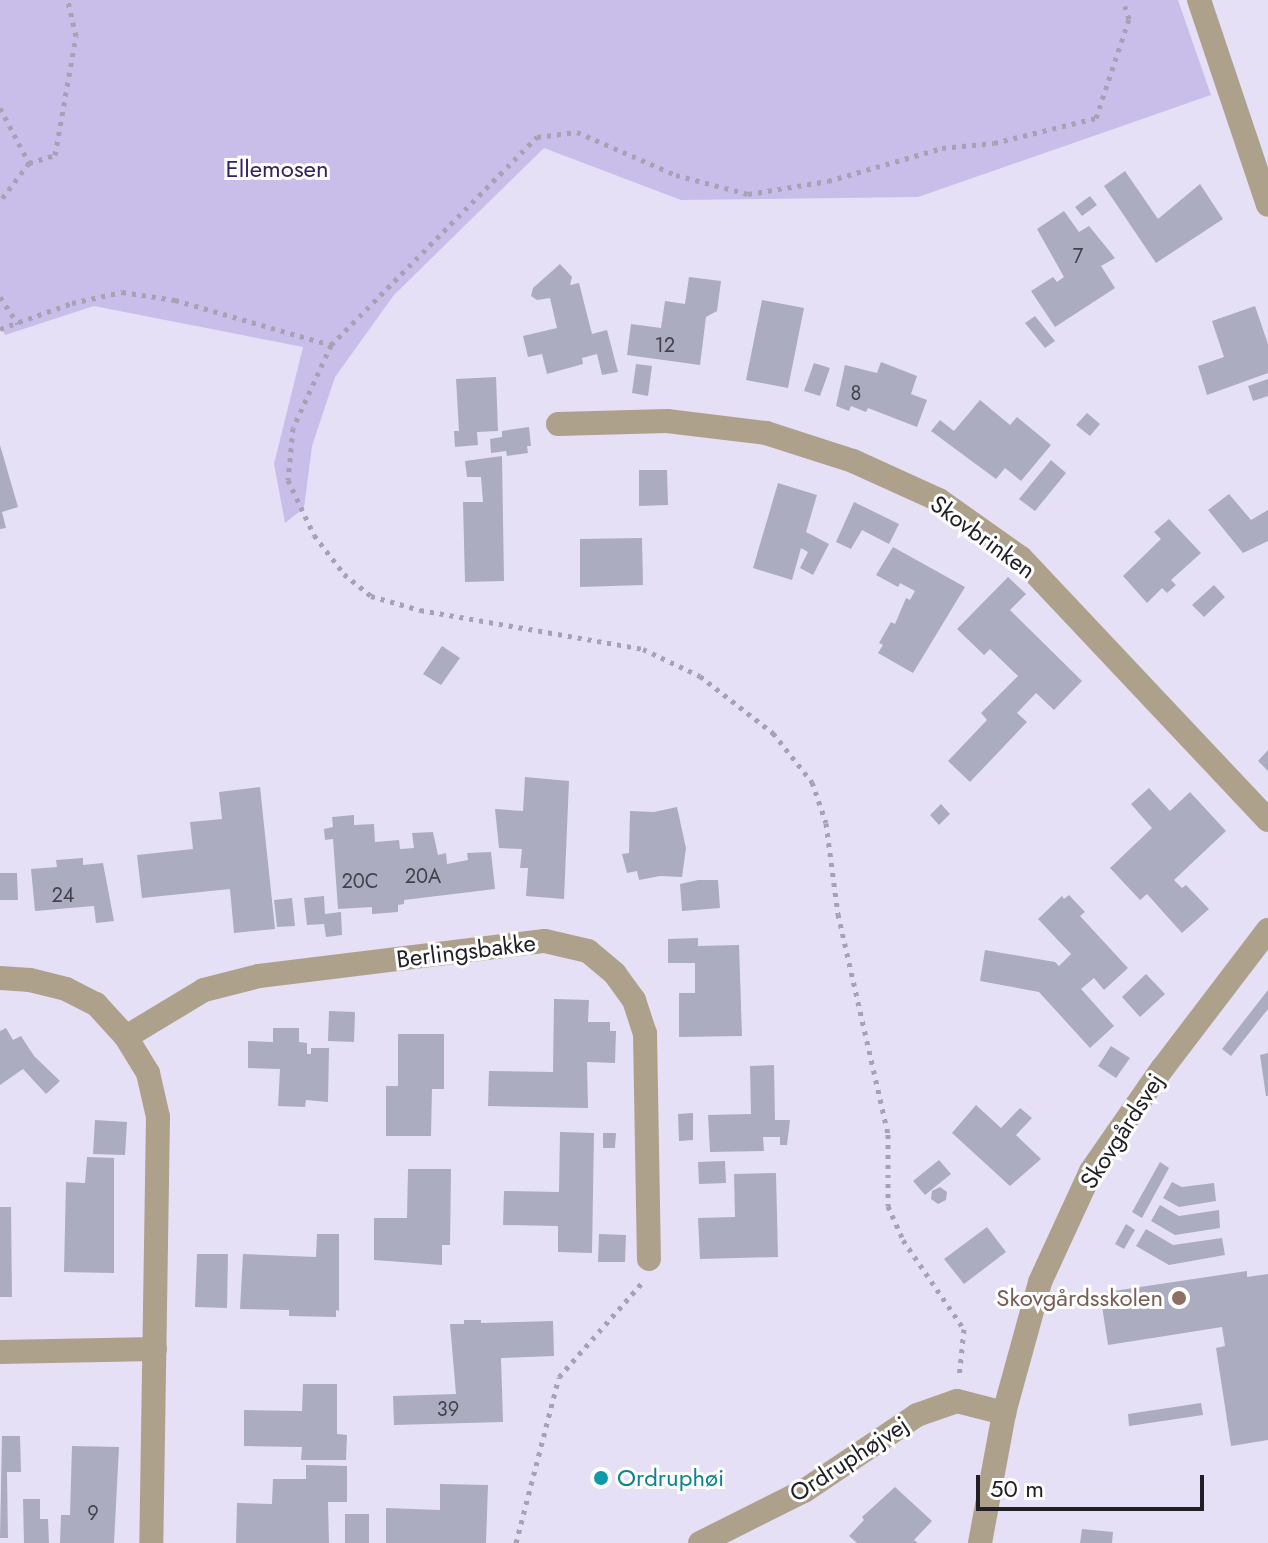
<!DOCTYPE html>
<meta charset="utf-8">
<style>
body{margin:0}
#map{position:relative;width:1268px;height:1543px;overflow:hidden;background:#e5e0f6;font-family:Jost,sans-serif}
div>[style]{position:absolute}
.green>*{inset:0;background:#c9beea}
.building>*{inset:0;background:#abacc0}
.path>*{height:5px;margin-top:-2.5px;transform-origin:0;background:repeating-linear-gradient(90deg,#a5a2b3 0 4px,transparent 0 10px)}
.minor>*{height:24px;margin:-12px;padding:0 12px;transform-origin:12px;border-radius:12px;background:#aea18c}
.dots>*{width:22px;height:22px;translate:-50% -50%;box-sizing:border-box;border:4px solid #fff;border-radius:50%}
span{translate:-50% -50%;white-space:nowrap;text-align:center;line-height:1.15;-webkit-text-stroke:6px #fff;paint-order:stroke}
.number-label{font-size:20px;color:#43424c}
.number-label span{-webkit-text-stroke-width:0}
.park-label{font-size:24px;color:#37215e}
.street-label{font-size:24px;color:#201f26}
.education-label{font-size:24px;color:#785e54}
.right{translate:-100% -50%;text-align:right}
.culture-label{font-size:24px;color:#0d838f}
.left{translate:0 -50%;text-align:left}
.scale{position:absolute;left:976px;top:1475px;width:228px;height:36px;box-sizing:border-box;border:4px solid #201f26;border-top:0;padding-left:10px;font-size:24px;line-height:28px;white-space:nowrap;color:#201f26;-webkit-text-stroke:6px #fff;paint-order:stroke}
</style>
<div id="map">
<div class="green">
<i style="clip-path:polygon(0 0,1178px 0,1211px 95px,918px 197px,681px 200px,544px 148px,394px 295px,335px 377px,312px 446px,304px 508px,285px 523px,274px 464px,303px 347px,94px 306px,5px 335px,0 325px)"></i>
</div>
<div class="building">
<i style="clip-path:polygon(1125px 171px,1158px 219px,1200px 184px,1223px 219px,1156px 263px,1104px 186px)"></i>
<i style="clip-path:polygon(1090px 196px,1097px 205px,1082px 216px,1075px 207px)"></i>
<i style="clip-path:polygon(1064px 211px,1079px 232px,1089px 226px,1115px 258px,1101px 266px,1115px 288px,1055px 327px,1031px 291px,1053px 277px,1057px 282px,1064px 277px,1037px 229px)"></i>
<i style="clip-path:polygon(560px 264px,572px 277px,570px 285px,579px 283px,592px 334px,607px 330px,618px 372px,602px 375px,597px 354px,582px 358px,583px 364px,547px 374px,542px 354px,528px 357px,523px 336px,557px 328px,550px 298px,537px 300px,531px 296px,533px 288px)"></i>
<i style="clip-path:polygon(689px 277px,721px 281px,717px 311px,706px 317px,700px 365px,627px 355px,631px 324px,661px 328px,665px 301px,685px 304px)"></i>
<i style="clip-path:polygon(762px 300px,804px 308px,788px 388px,746px 380px)"></i>
<i style="clip-path:polygon(1255px 306px,1268px 344px,1268px 373px,1207px 395px,1198px 366px,1224px 357px,1212px 321px)"></i>
<i style="clip-path:polygon(1035px 316px,1055px 341px,1045px 348px,1025px 323px)"></i>
<i style="clip-path:polygon(881px 362px,917px 376px,911px 394px,927px 400px,917px 427px,868px 408px,866px 412px,851px 406px,849px 411px,836px 406px,845px 365px,877px 373px)"></i>
<i style="clip-path:polygon(814px 363px,830px 368px,820px 396px,804px 391px)"></i>
<i style="clip-path:polygon(636px 364px,652px 366px,648px 396px,632px 393px)"></i>
<i style="clip-path:polygon(496px 377px,498px 431px,477px 432px,478px 445px,455px 447px,454px 431px,459px 431px,456px 379px)"></i>
<i style="clip-path:polygon(1268px 379px,1268px 396px,1253px 401px,1248px 386px)"></i>
<i style="clip-path:polygon(980px 400px,1010px 425px,1017px 417px,1051px 445px,1021px 481px,1005px 468px,996px 479px,931px 431px,940px 420px,954px 431px)"></i>
<i style="clip-path:polygon(1087px 413px,1100px 424px,1090px 436px,1076px 425px)"></i>
<i style="clip-path:polygon(529px 427px,531px 446px,527px 446px,528px 453px,507px 456px,506px 451px,491px 453px,490px 439px,502px 437px,502px 431px)"></i>
<i style="clip-path:polygon(0 445px,18px 507px,2px 512px,6px 528px,0 529px)"></i>
<i style="clip-path:polygon(502px 456px,504px 581px,465px 582px,463px 502px,483px 502px,481px 477px,467px 477px,465px 461px)"></i>
<i style="clip-path:polygon(1051px 460px,1066px 473px,1035px 511px,1019px 499px)"></i>
<i style="clip-path:polygon(639px 470px,667px 470px,668px 505px,639px 506px)"></i>
<i style="clip-path:polygon(778px 483px,817px 495px,806px 532px,829px 544px,813px 575px,800px 568px,808px 552px,801px 548px,792px 580px,753px 568px)"></i>
<i style="clip-path:polygon(1229px 494px,1251px 520px,1268px 510px,1268px 541px,1243px 553px,1208px 510px)"></i>
<i style="clip-path:polygon(854px 502px,899px 524px,889px 544px,862px 530px,851px 549px,836px 542px)"></i>
<i style="clip-path:polygon(1169px 519px,1201px 553px,1171px 580px,1176px 585px,1167px 593px,1162px 588px,1147px 603px,1123px 576px,1161px 539px,1154px 532px)"></i>
<i style="clip-path:polygon(642px 538px,643px 585px,580px 587px,580px 539px)"></i>
<i style="clip-path:polygon(893px 547px,965px 587px,913px 673px,878px 653px,883px 645px,879px 643px,891px 622px,895px 624px,906px 598px,910px 600px,915px 591px,900px 583px,898px 587px,876px 575px)"></i>
<i style="clip-path:polygon(1008px 577px,1026px 594px,1010px 610px,1082px 681px,1054px 710px,1036px 693px,1017px 713px,1027px 722px,970px 782px,948px 761px,987px 720px,981px 713px,1018px 676px,990px 649px,984px 655px,957px 629px)"></i>
<i style="clip-path:polygon(1214px 585px,1225px 597px,1204px 617px,1192px 605px)"></i>
<i style="clip-path:polygon(442px 646px,460px 658px,441px 685px,423px 674px)"></i>
<i style="clip-path:polygon(1268px 750px,1268px 771px,1258px 761px)"></i>
<i style="clip-path:polygon(525px 777px,569px 781px,564px 899px,526px 896px,528px 868px,520px 868px,522px 849px,499px 848px,495px 809px,523px 811px)"></i>
<i style="clip-path:polygon(260px 787px,275px 929px,234px 933px,230px 889px,142px 898px,137px 855px,193px 849px,190px 822px,222px 819px,219px 792px)"></i>
<i style="clip-path:polygon(1149px 788px,1170px 811px,1190px 792px,1226px 831px,1174px 880px,1182px 888px,1186px 885px,1209px 909px,1182px 933px,1147px 894px,1140px 900px,1110px 868px,1152px 828px,1131px 804px)"></i>
<i style="clip-path:polygon(941px 804px,950px 814px,939px 825px,930px 815px)"></i>
<i style="clip-path:polygon(677px 807px,686px 848px,682px 877px,660px 876px,639px 880px,637px 871px,627px 873px,622px 854px,629px 853px,630px 811px,654px 812px)"></i>
<i style="clip-path:polygon(354px 815px,354px 825px,374px 824px,375px 842px,399px 840px,400px 849px,414px 848px,412px 833px,433px 832px,438px 855px,446px 853px,447px 864px,468px 860px,467px 853px,491px 852px,495px 889px,404px 900px,404px 904px,398px 905px,398px 912px,372px 914px,372px 907px,338px 909px,333px 839px,325px 840px,324px 829px,333px 827px,332px 817px)"></i>
<i style="clip-path:polygon(83px 858px,83px 865px,103px 863px,114px 921px,96px 923px,94px 906px,35px 911px,31px 869px,57px 867px,56px 860px)"></i>
<i style="clip-path:polygon(0 873px,17px 873px,18px 900px,0 900px)"></i>
<i style="clip-path:polygon(698px 880px,718px 880px,720px 908px,682px 911px,680px 884px)"></i>
<i style="clip-path:polygon(1069px 895px,1085px 912px,1080px 916px,1128px 968px,1104px 990px,1094px 978px,1081px 989px,1114px 1026px,1090px 1048px,1039px 992px,980px 981px,985px 950px,1055px 962px,1059px 966px,1071px 954px,1038px 919px,1062px 896px,1064px 899px)"></i>
<i style="clip-path:polygon(324px 896px,325px 914px,341px 912px,342px 935px,326px 937px,324px 924px,307px 925px,304px 898px)"></i>
<i style="clip-path:polygon(292px 898px,295px 926px,277px 927px,274px 900px)"></i>
<i style="clip-path:polygon(698px 938px,698px 946px,739px 945px,742px 1036px,679px 1037px,679px 993px,695px 993px,695px 963px,668px 963px,668px 939px)"></i>
<i style="clip-path:polygon(1146px 974px,1165px 994px,1140px 1017px,1122px 997px)"></i>
<i style="clip-path:polygon(1268px 990px,1268px 1009px,1231px 1056px,1222px 1049px)"></i>
<i style="clip-path:polygon(554px 999px,589px 1000px,588px 1022px,610px 1022px,610px 1031px,616px 1031px,615px 1063px,587px 1062px,588px 1108px,488px 1106px,489px 1071px,553px 1072px)"></i>
<i style="clip-path:polygon(329px 1011px,355px 1012px,354px 1042px,328px 1041px)"></i>
<i style="clip-path:polygon(6px 1028px,13px 1040px,21px 1036px,34px 1056px,60px 1081px,46px 1094px,23px 1069px,0 1085px,0 1031px)"></i>
<i style="clip-path:polygon(273px 1028px,299px 1028px,299px 1042px,307px 1043px,307px 1054px,311px 1054px,311px 1048px,329px 1048px,328px 1102px,306px 1100px,305px 1107px,278px 1106px,280px 1069px,248px 1068px,248px 1041px,273px 1042px)"></i>
<i style="clip-path:polygon(398px 1034px,444px 1034px,444px 1089px,432px 1089px,431px 1136px,386px 1136px,386px 1086px,398px 1086px)"></i>
<i style="clip-path:polygon(1111px 1046px,1130px 1058px,1116px 1078px,1098px 1066px)"></i>
<i style="clip-path:polygon(1268px 1053px,1268px 1096px,1266px 1096px,1260px 1055px)"></i>
<i style="clip-path:polygon(774px 1065px,775px 1120px,790px 1120px,787px 1145px,780px 1145px,780px 1137px,763px 1137px,764px 1151px,710px 1152px,708px 1115px,751px 1114px,750px 1066px)"></i>
<i style="clip-path:polygon(976px 1105px,1001px 1128px,1020px 1108px,1032px 1118px,1016px 1135px,1041px 1159px,1010px 1186px,952px 1133px)"></i>
<i style="clip-path:polygon(693px 1113px,693px 1140px,679px 1141px,678px 1114px)"></i>
<i style="clip-path:polygon(95px 1120px,127px 1122px,125px 1155px,93px 1154px)"></i>
<i style="clip-path:polygon(560px 1132px,594px 1133px,592px 1253px,558px 1252px,558px 1226px,503px 1225px,504px 1191px,559px 1192px)"></i>
<i style="clip-path:polygon(603px 1133px,616px 1133px,615px 1148px,603px 1148px)"></i>
<i style="clip-path:polygon(87px 1157px,114px 1158px,114px 1273px,64px 1272px,66px 1182px,85px 1183px)"></i>
<i style="clip-path:polygon(939px 1160px,951px 1174px,925px 1195px,913px 1181px)"></i>
<i style="clip-path:polygon(725px 1161px,726px 1183px,699px 1184px,698px 1162px)"></i>
<i style="clip-path:polygon(1160px 1162px,1169px 1168px,1142px 1218px,1132px 1212px)"></i>
<i style="clip-path:polygon(408px 1169px,451px 1169px,450px 1245px,442px 1245px,442px 1265px,374px 1260px,374px 1218px,407px 1218px)"></i>
<i style="clip-path:polygon(776px 1173px,778px 1257px,700px 1259px,698px 1218px,735px 1217px,734px 1174px)"></i>
<i style="clip-path:polygon(1172px 1182px,1182px 1187px,1214px 1183px,1216px 1201px,1179px 1207px,1163px 1198px)"></i>
<i style="clip-path:polygon(940px 1187px,947px 1192px,946px 1200px,938px 1204px,931px 1199px,932px 1191px)"></i>
<i style="clip-path:polygon(1160px 1205px,1179px 1216px,1219px 1210px,1220px 1228px,1175px 1235px,1151px 1221px)"></i>
<i style="clip-path:polygon(0 1207px,11px 1207px,12px 1297px,0 1297px)"></i>
<i style="clip-path:polygon(1126px 1224px,1135px 1230px,1124px 1249px,1115px 1244px)"></i>
<i style="clip-path:polygon(987px 1227px,1006px 1252px,964px 1284px,944px 1259px)"></i>
<i style="clip-path:polygon(1146px 1229px,1173px 1245px,1222px 1238px,1225px 1255px,1169px 1265px,1136px 1246px)"></i>
<i style="clip-path:polygon(317px 1234px,339px 1234px,339px 1311px,336px 1310px,336px 1317px,289px 1316px,289px 1310px,240px 1309px,243px 1254px,316px 1257px)"></i>
<i style="clip-path:polygon(599px 1234px,626px 1235px,625px 1262px,598px 1262px)"></i>
<i style="clip-path:polygon(197px 1254px,228px 1254px,227px 1308px,195px 1307px)"></i>
<i style="clip-path:polygon(1247px 1271px,1247px 1277px,1268px 1274px,1268px 1440px,1231px 1446px,1216px 1348px,1225px 1346px,1222px 1327px,1108px 1345px,1100px 1293px)"></i>
<i style="clip-path:polygon(464px 1320px,481px 1320px,481px 1323px,553px 1321px,554px 1356px,501px 1358px,503px 1422px,394px 1425px,393px 1396px,456px 1394px,450px 1324px,464px 1324px)"></i>
<i style="clip-path:polygon(303px 1384px,337px 1384px,337px 1434px,347px 1435px,346px 1460px,301px 1460px,302px 1447px,244px 1446px,244px 1410px,302px 1411px)"></i>
<i style="clip-path:polygon(1201px 1403px,1203px 1415px,1129px 1426px,1128px 1414px)"></i>
<i style="clip-path:polygon(2px 1436px,20px 1436px,21px 1472px,7px 1472px,8px 1538px,0 1538px)"></i>
<i style="clip-path:polygon(72px 1446px,119px 1447px,114px 1543px,60px 1543px,61px 1515px,70px 1515px)"></i>
<i style="clip-path:polygon(306px 1465px,347px 1466px,347px 1502px,328px 1502px,329px 1543px,236px 1543px,237px 1503px,272px 1504px,273px 1479px,306px 1479px)"></i>
<i style="clip-path:polygon(440px 1484px,488px 1485px,486px 1543px,386px 1543px,386px 1508px,440px 1510px)"></i>
<i style="clip-path:polygon(895px 1487px,932px 1521px,914px 1540px,918px 1543px,857px 1543px,849px 1536px,864px 1520px,862px 1517px)"></i>
<i style="clip-path:polygon(23px 1499px,40px 1499px,40px 1519px,48px 1519px,49px 1543px,24px 1543px)"></i>
<i style="clip-path:polygon(345px 1514px,369px 1514px,369px 1543px,345px 1543px)"></i>
<i style="clip-path:polygon(1082px 1529px,1113px 1532px,1112px 1543px,1080px 1543px)"></i>
</div>
<div class="path">
<i style="left:0;top:108px;width:62px;rotate:62.2deg"></i>
<i style="left:29px;top:163px;width:48px;rotate:127.3deg"></i>
<i style="left:29px;top:163px;width:27px;rotate:-17deg"></i>
<i style="left:55px;top:155px;width:121px;rotate:-80deg"></i>
<i style="left:76px;top:36px;width:37px;rotate:-103deg"></i>
<i style="left:0;top:297px;width:32px;rotate:56deg"></i>
<i style="left:0;top:329px;width:77px;rotate:-19.9deg"></i>
<i style="left:72px;top:303px;width:51px;rotate:-12.4deg"></i>
<i style="left:122px;top:292px;width:54px;rotate:8.6deg"></i>
<i style="left:175px;top:300px;width:162px;rotate:16.1deg"></i>
<i style="left:331px;top:345px;width:91px;rotate:114.6deg"></i>
<i style="left:293px;top:428px;width:52px;rotate:95.5deg"></i>
<i style="left:288px;top:480px;width:61px;rotate:64.7deg"></i>
<i style="left:314px;top:535px;width:49px;rotate:52.4deg"></i>
<i style="left:344px;top:574px;width:35px;rotate:39deg"></i>
<i style="left:371px;top:596px;width:51px;rotate:15.9deg"></i>
<i style="left:420px;top:610px;width:226px;rotate:9.9deg"></i>
<i style="left:643px;top:649px;width:63px;rotate:25.3deg"></i>
<i style="left:700px;top:676px;width:93px;rotate:38deg"></i>
<i style="left:773px;top:733px;width:63px;rotate:51.5deg"></i>
<i style="left:812px;top:782px;width:43px;rotate:71.1deg"></i>
<i style="left:826px;top:823px;width:92px;rotate:82.5deg"></i>
<i style="left:838px;top:914px;width:226px;rotate:77.2deg"></i>
<i style="left:888px;top:1134px;width:72px;rotate:90deg"></i>
<i style="left:888px;top:1206px;width:37px;rotate:66deg"></i>
<i style="left:903px;top:1240px;width:108px;rotate:55.6deg"></i>
<i style="left:964px;top:1329px;width:48px;rotate:95.9deg"></i>
<i style="left:331px;top:345px;width:293px;rotate:-45.3deg"></i>
<i style="left:537px;top:137px;width:40px;rotate:-7.1deg"></i>
<i style="left:577px;top:132px;width:108px;rotate:23.5deg"></i>
<i style="left:676px;top:175px;width:74px;rotate:14.8deg"></i>
<i style="left:748px;top:194px;width:81px;rotate:-9.2deg"></i>
<i style="left:828px;top:181px;width:119px;rotate:-16.1deg"></i>
<i style="left:942px;top:148px;width:52px;rotate:-5.5deg"></i>
<i style="left:994px;top:143px;width:105px;rotate:-13.8deg"></i>
<i style="left:1096px;top:118px;width:104px;rotate:-71.6deg"></i>
<i style="left:1129px;top:19px;width:20px;rotate:-108deg"></i>
<i style="left:516px;top:1543px;width:171px;rotate:-75.5deg"></i>
<i style="left:559px;top:1377px;width:125px;rotate:-48.6deg"></i>
</div>
<div class="minor">
<i style="left:1199px;top:0;width:216px;rotate:71.4deg"></i>
<i style="left:558px;top:424px;width:109px;rotate:-1.6deg"></i>
<i style="left:667px;top:421px;width:100px;rotate:6.9deg"></i>
<i style="left:766px;top:433px;width:91px;rotate:17.8deg"></i>
<i style="left:853px;top:461px;width:94px;rotate:24.4deg"></i>
<i style="left:939px;top:500px;width:100px;rotate:35.3deg"></i>
<i style="left:1021px;top:558px;width:360px;rotate:46.7deg"></i>
<i style="left:0;top:978px;width:30px;rotate:4deg"></i>
<i style="left:30px;top:980px;width:37px;rotate:14deg"></i>
<i style="left:66px;top:989px;width:34px;rotate:27deg"></i>
<i style="left:96px;top:1004px;width:45px;rotate:47.7deg"></i>
<i style="left:126px;top:1037px;width:42px;rotate:58.6deg"></i>
<i style="left:148px;top:1073px;width:45px;rotate:77.2deg"></i>
<i style="left:158px;top:1117px;width:426px;rotate:90.9deg"></i>
<i style="left:126px;top:1037px;width:91px;rotate:-31.1deg"></i>
<i style="left:204px;top:990px;width:57px;rotate:-14.3deg"></i>
<i style="left:259px;top:976px;width:288px;rotate:-7deg"></i>
<i style="left:545px;top:941px;width:44px;rotate:13.1deg"></i>
<i style="left:588px;top:951px;width:35px;rotate:40deg"></i>
<i style="left:615px;top:974px;width:32px;rotate:54deg"></i>
<i style="left:634px;top:1000px;width:35px;rotate:72deg"></i>
<i style="left:645px;top:1033px;width:226px;rotate:89deg"></i>
<i style="left:0;top:1352px;width:155px;rotate:-1.1deg"></i>
<i style="left:700px;top:1543px;width:116px;rotate:-26.6deg"></i>
<i style="left:804px;top:1491px;width:136px;rotate:-33.9deg"></i>
<i style="left:917px;top:1415px;width:42px;rotate:-19.3deg"></i>
<i style="left:957px;top:1401px;width:49px;rotate:14.3deg"></i>
<i style="left:980px;top:1543px;width:132px;rotate:-79.5deg"></i>
<i style="left:1004px;top:1413px;width:136px;rotate:-74.6deg"></i>
<i style="left:1040px;top:1282px;width:122px;rotate:-65.3deg"></i>
<i style="left:1091px;top:1171px;width:124px;rotate:-55.2deg"></i>
<i style="left:1162px;top:1069px;width:175px;rotate:-52.7deg"></i>
</div>
<div class="dots">
<i style="left:1179px;top:1298px;background:#8d6e63"></i>
<i style="left:601px;top:1478px;background:#0f9aa8"></i>
</div>
<div class="number-label">
<span style="left:1078px;top:256px">7</span>
<span style="left:665px;top:345px">12</span>
<span style="left:856px;top:393px">8</span>
<span style="left:423px;top:876px">20A</span>
<span style="left:360px;top:881px">20C</span>
<span style="left:63px;top:895px">24</span>
<span style="left:448px;top:1409px">39</span>
<span style="left:93px;top:1513px">9</span>
</div>
<div class="park-label">
<span style="left:277px;top:169px">Ellemosen</span>
</div>
<div class="street-label">
<span style="left:983px;top:537px;rotate:36deg">Skovbrinken</span>
<span style="left:466px;top:951px;rotate:-7deg">Berlingsbakke</span>
<span style="left:1122px;top:1131px;rotate:-57deg">Skovgårdsvej</span>
<span style="left:849px;top:1459px;rotate:-33deg">Ordruphøjvej</span>
</div>
<div class="education-label">
<span class="right" style="left:1163px;top:1298px">Skovgårdsskolen</span>
</div>
<div class="culture-label">
<span class="left" style="left:617px;top:1478px">Ordruphøi</span>
</div>
<div class="scale">50 m</div>
</div>
